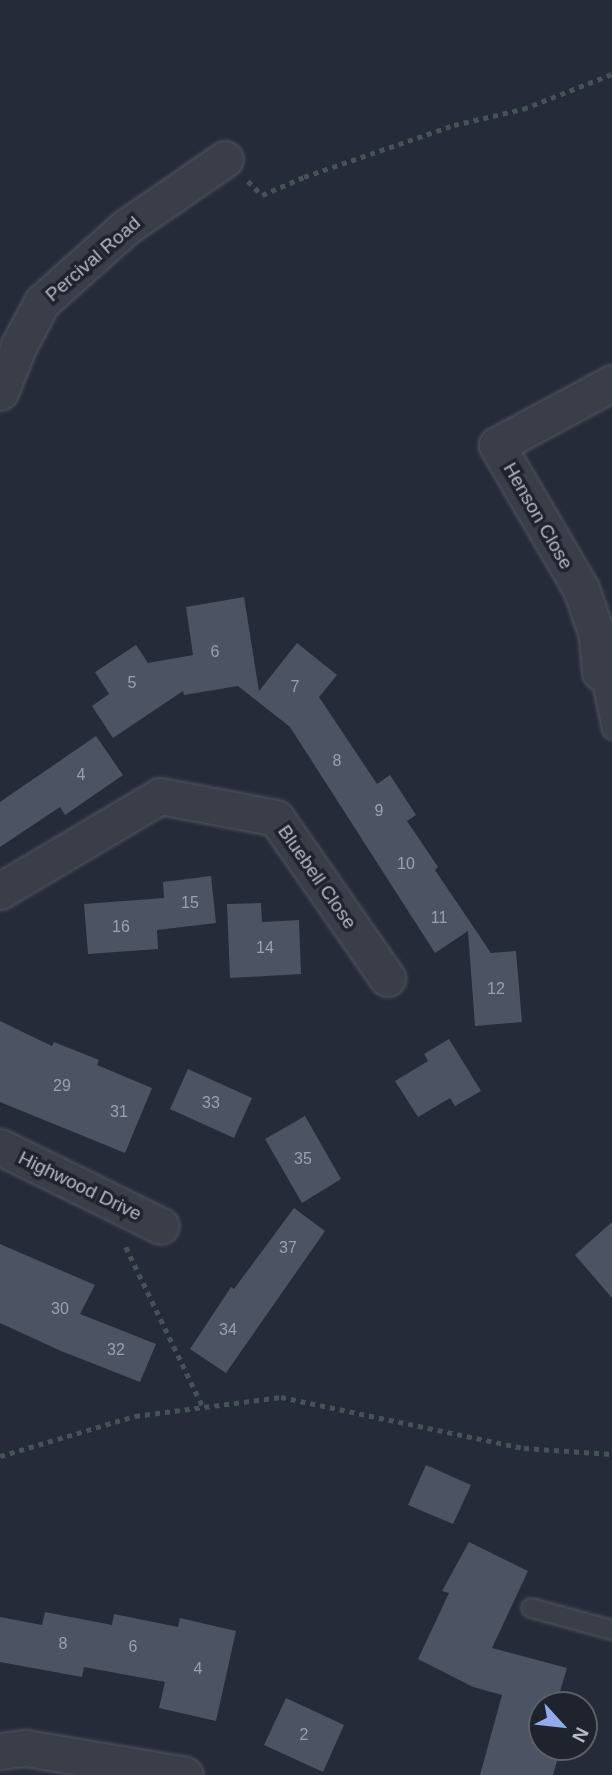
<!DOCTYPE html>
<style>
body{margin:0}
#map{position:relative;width:612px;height:1775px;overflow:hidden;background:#252b39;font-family:Arial,sans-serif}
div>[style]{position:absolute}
.building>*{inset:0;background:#4c5362}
.path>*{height:4.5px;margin-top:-2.25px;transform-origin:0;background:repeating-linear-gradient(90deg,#455357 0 5px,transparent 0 10px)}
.roads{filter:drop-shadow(0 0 2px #515661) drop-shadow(0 0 2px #515661)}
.service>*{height:18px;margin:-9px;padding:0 9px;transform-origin:9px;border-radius:9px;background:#393e49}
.minor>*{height:35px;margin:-17.5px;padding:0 17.5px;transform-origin:17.5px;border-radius:17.5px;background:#393e49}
span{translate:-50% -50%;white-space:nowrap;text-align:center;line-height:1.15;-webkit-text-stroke:7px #1e232e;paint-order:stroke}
.number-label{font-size:16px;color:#9aa0ac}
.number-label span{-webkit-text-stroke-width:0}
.street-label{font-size:19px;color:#b4b9c5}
.north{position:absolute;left:528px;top:1691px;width:70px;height:70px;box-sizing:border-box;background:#1e232e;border:2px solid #5a5f6a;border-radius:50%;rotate:117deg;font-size:19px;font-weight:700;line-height:28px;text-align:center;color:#b4b9c5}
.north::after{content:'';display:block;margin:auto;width:24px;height:32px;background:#93abeb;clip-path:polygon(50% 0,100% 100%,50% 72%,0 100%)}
</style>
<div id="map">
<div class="building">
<i style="clip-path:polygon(244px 597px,259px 691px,297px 643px,337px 675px,319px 697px,377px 784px,390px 775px,416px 815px,407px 821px,438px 867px,435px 870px,491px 953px,516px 951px,522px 1022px,475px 1026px,468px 931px,435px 953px,290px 727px,238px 686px,184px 695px,183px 691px,113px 738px,92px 706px,109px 694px,95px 672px,136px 645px,148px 663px,193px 655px,186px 607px)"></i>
<i style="clip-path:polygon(96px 736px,123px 775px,65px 815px,60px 807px,0 847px,0 802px)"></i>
<i style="clip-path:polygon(211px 876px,216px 923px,157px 930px,158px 949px,88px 954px,84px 904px,164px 898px,163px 882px)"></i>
<i style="clip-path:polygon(261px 903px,262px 922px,299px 920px,301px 974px,230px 978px,227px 904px)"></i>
<i style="clip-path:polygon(0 1021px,52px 1046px,54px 1042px,99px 1060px,97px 1065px,152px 1088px,125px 1153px,0 1102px)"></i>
<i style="clip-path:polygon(449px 1039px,481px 1091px,455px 1106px,450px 1098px,418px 1117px,395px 1081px,428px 1061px,424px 1054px)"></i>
<i style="clip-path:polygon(188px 1069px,252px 1098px,234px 1138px,170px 1109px)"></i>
<i style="clip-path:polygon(305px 1116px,341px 1179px,302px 1203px,265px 1139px)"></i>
<i style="clip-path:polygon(294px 1208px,325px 1231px,226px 1373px,190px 1349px,231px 1287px,234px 1289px)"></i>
<i style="clip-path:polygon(612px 1222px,612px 1298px,575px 1255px)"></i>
<i style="clip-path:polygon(0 1244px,95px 1285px,80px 1314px,156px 1344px,140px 1382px,61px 1351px,0 1323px)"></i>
<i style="clip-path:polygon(426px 1465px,471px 1485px,453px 1524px,408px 1505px)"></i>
<i style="clip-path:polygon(469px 1542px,528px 1571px,492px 1648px,567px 1668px,559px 1695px,574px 1699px,572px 1705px,542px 1705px,542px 1747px,561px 1747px,553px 1775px,480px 1775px,502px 1695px,473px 1687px,418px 1659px,449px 1593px,442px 1591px)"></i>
<i style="clip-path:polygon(45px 1612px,112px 1625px,114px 1614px,178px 1627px,180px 1618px,236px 1631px,216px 1721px,159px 1708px,165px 1682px,84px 1667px,82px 1677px,0 1662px,0 1617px,42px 1625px)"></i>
<i style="clip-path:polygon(286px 1698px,344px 1725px,323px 1772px,264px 1745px)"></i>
</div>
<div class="path">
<i style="left:248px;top:181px;width:20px;rotate:45deg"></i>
<i style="left:262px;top:195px;width:46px;rotate:-23.2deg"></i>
<i style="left:304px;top:177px;width:159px;rotate:-19.1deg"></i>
<i style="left:454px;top:125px;width:71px;rotate:-13.1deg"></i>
<i style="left:523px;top:109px;width:96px;rotate:-21.5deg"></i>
<i style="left:126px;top:1247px;width:178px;rotate:64.3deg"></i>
<i style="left:0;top:1456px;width:141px;rotate:-16.5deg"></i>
<i style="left:135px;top:1416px;width:147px;rotate:-7.4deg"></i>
<i style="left:281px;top:1397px;width:248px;rotate:11.9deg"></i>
<i style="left:524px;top:1448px;width:88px;rotate:3.9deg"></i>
</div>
<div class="roads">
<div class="service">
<i style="left:600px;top:672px;width:59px;rotate:78.3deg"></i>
<i style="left:531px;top:1608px;width:84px;rotate:15.2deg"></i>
</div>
<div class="minor">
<i style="left:0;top:392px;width:51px;rotate:-68deg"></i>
<i style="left:19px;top:345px;width:49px;rotate:-61.9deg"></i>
<i style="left:42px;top:302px;width:113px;rotate:-41.8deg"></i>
<i style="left:126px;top:227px;width:120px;rotate:-34.5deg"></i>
<i style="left:600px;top:672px;width:37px;rotate:-95deg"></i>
<i style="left:597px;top:635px;width:49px;rotate:-109.2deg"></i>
<i style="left:581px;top:589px;width:167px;rotate:-120.3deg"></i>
<i style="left:497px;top:445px;width:131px;rotate:-28.3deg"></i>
<i style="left:0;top:891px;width:186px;rotate:-30.7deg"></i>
<i style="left:160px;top:796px;width:118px;rotate:10.7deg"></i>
<i style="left:276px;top:818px;width:195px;rotate:55.2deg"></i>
<i style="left:0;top:1147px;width:179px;rotate:26.1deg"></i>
<i style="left:0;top:1751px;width:26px;rotate:-7deg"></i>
<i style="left:26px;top:1748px;width:161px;rotate:9.6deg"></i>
</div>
</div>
<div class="number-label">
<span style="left:215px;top:652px">6</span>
<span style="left:132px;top:683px">5</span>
<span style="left:295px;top:687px">7</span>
<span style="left:337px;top:761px">8</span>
<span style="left:81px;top:775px">4</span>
<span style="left:379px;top:811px">9</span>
<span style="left:406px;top:864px">10</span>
<span style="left:190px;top:903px">15</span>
<span style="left:439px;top:918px">11</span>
<span style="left:121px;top:927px">16</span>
<span style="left:265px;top:948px">14</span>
<span style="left:496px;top:989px">12</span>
<span style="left:62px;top:1086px">29</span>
<span style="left:211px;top:1103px">33</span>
<span style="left:119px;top:1112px">31</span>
<span style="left:303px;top:1159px">35</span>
<span style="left:288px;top:1248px">37</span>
<span style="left:60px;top:1309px">30</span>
<span style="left:228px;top:1330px">34</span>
<span style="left:116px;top:1350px">32</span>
<span style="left:63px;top:1644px">8</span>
<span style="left:133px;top:1647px">6</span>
<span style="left:198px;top:1669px">4</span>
<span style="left:304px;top:1735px">2</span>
</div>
<div class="street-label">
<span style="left:93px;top:259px;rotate:-41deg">Percival Road</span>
<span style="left:538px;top:516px;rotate:60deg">Henson Close</span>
<span style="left:317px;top:877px;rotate:55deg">Bluebell Close</span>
<span style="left:80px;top:1186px;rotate:26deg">Highwood Drive</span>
</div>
<div class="north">N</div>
</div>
